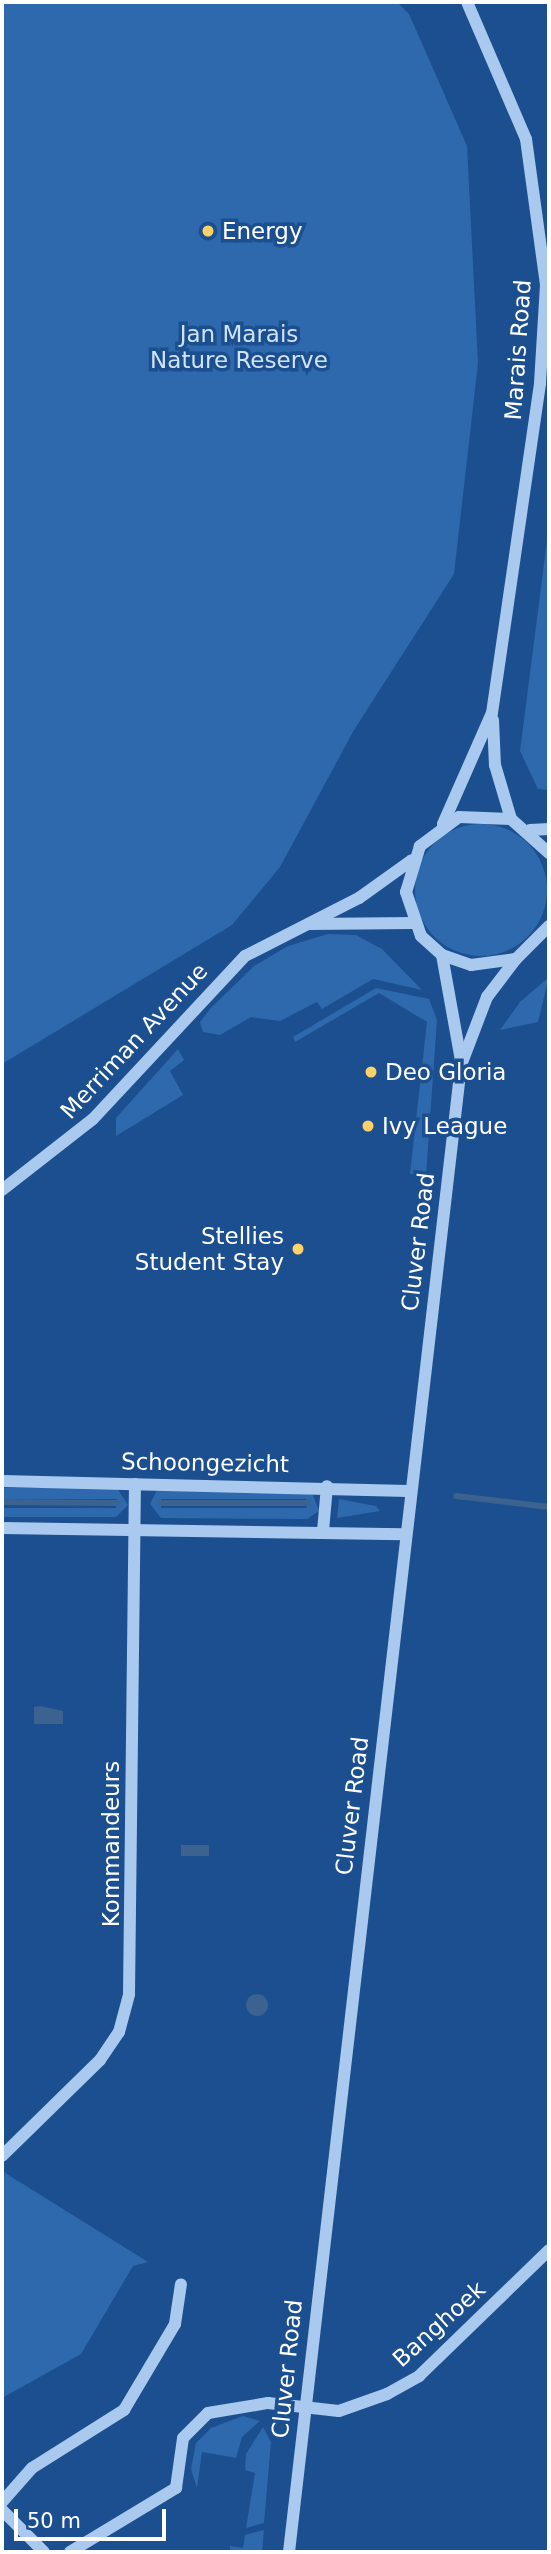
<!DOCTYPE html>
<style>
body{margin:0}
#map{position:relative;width:551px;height:2554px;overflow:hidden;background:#1b4f8f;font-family:"DejaVu Sans",sans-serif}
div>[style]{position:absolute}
.green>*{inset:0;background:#2e69ad}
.round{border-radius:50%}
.water>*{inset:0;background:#3c6290}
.stream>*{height:6px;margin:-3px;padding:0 3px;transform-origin:3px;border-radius:3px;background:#3c6290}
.minor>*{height:12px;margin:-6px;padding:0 6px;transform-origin:6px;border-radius:6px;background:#a9c9ee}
.dots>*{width:19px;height:19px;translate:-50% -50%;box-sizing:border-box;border:4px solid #1b4f8f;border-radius:50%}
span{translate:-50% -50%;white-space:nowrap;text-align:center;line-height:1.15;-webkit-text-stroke:7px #1b4f8f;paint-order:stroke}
.poi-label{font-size:23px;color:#fff}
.left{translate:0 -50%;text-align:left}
.right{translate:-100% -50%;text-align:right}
.park-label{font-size:23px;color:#cfe3fa}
.street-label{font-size:23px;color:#fff}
.frame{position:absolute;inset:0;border:4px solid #fff;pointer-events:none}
.scale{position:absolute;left:14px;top:2509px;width:152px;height:32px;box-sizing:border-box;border:4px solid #fff;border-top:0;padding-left:9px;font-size:21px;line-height:24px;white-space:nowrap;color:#fff;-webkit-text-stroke:5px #1b4f8f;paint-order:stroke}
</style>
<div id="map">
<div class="green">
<i style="clip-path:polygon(2px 2px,397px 2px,409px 14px,467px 146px,478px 363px,454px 574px,354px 730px,280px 867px,232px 925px,2px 1064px)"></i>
<i style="clip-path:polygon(549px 525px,549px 790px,538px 789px,520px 751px)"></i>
<i class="round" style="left:415px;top:824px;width:132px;height:132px"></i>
<i style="clip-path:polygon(328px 934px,356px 935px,382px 949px,422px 990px,373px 979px,322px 1009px,317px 1002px,280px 1021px,251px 1017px,220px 1035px,203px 1032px,200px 1022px,211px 1008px,254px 966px,288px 946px)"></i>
<i style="clip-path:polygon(549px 977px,538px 1022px,500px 1030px,520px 1002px)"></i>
<i style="clip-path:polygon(376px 988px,429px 999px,437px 1020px,426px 1175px,410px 1174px,427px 1022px,379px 993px,295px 1042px,293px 1037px)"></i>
<i style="clip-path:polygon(178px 1049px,184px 1060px,170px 1071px,183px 1095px,116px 1136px,116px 1118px)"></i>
<i style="clip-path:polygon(2px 1488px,117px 1488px,128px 1505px,116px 1517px,2px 1517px,2px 1508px,116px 1508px,117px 1499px,2px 1499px)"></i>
<i style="clip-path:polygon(evenodd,277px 1489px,313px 1495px,319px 1511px,307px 1519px,161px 1518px,150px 1504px,157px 1490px,277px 1489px,161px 1499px,306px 1499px,307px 1508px,161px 1508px,161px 1499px)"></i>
<i style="clip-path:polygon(339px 1499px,376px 1506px,380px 1511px,337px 1518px)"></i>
<i style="clip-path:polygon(2px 2171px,148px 2262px,133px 2266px,81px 2354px,2px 2398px)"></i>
<i style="clip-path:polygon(243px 2416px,260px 2421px,242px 2437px,236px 2458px,202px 2452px,197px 2488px,191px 2469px,196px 2443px,211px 2428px)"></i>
<i style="clip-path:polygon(263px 2427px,271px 2442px,264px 2523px,246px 2528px,255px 2473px,245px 2470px,246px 2454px)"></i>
<i style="clip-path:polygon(264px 2530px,262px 2552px,230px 2552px,230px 2546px,243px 2548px,245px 2535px)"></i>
</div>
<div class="water">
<i style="clip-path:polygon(40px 1706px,63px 1711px,63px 1724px,34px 1724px,34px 1707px)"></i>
<i style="clip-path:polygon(181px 1845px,209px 1845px,209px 1856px,181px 1856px)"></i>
<i class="round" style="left:246px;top:1994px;width:22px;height:22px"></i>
</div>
<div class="stream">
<i style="left:456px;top:1496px;width:94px;rotate:6.7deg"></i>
<i style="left:2px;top:1502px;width:115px;rotate:0.5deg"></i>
<i style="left:161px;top:1503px;width:146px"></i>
</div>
<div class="minor">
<i style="left:493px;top:720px;width:45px;rotate:87.5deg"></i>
<i style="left:495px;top:765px;width:56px;rotate:73.5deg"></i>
<i style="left:443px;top:824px;width:121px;rotate:-66.2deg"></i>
<i style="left:492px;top:713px;width:333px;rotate:-81.7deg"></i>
<i style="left:540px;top:383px;width:98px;rotate:-86.5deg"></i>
<i style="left:546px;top:285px;width:147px;rotate:-97.8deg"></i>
<i style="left:526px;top:139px;width:149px;rotate:-113.3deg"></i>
<i style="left:530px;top:830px;width:19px;rotate:-3deg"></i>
<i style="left:549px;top:853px;width:51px;rotate:-138.2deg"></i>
<i style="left:511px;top:819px;width:52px;rotate:-177.8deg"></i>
<i style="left:459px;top:817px;width:49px;rotate:143.4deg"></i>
<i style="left:420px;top:846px;width:48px;rotate:106.9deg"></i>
<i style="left:406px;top:892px;width:46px;rotate:71.2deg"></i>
<i style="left:421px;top:936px;width:28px;rotate:42deg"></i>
<i style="left:442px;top:955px;width:31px;rotate:19deg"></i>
<i style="left:471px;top:965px;width:45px;rotate:-7.6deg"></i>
<i style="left:516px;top:959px;width:47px;rotate:-45deg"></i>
<i style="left:309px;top:924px;width:104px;rotate:-0.6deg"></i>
<i style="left:442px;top:955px;width:108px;rotate:79.8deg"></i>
<i style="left:2px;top:1190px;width:115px;rotate:-38deg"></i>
<i style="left:93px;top:1119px;width:223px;rotate:-47deg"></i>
<i style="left:245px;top:956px;width:128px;rotate:-27deg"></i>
<i style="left:359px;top:898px;width:65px;rotate:-35.6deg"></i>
<i style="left:2px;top:1481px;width:406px;rotate:1.4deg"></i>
<i style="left:2px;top:1528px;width:402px;rotate:0.9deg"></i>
<i style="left:323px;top:1531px;width:45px;rotate:-84.9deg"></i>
<i style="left:2px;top:2156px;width:137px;rotate:-44.4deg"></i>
<i style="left:100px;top:2060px;width:34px;rotate:-56deg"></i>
<i style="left:119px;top:2032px;width:39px;rotate:-75deg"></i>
<i style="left:129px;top:1994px;width:510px;rotate:-89.33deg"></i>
<i style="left:2px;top:2502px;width:45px;rotate:-48.6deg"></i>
<i style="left:32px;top:2468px;width:109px;rotate:-32.2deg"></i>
<i style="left:124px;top:2410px;width:100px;rotate:-59.3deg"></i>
<i style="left:175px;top:2324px;width:40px;rotate:-81.5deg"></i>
<i style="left:2px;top:2510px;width:59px;rotate:45deg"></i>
<i style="left:70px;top:2552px;width:124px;rotate:-31.1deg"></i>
<i style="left:176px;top:2488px;width:50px;rotate:-82deg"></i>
<i style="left:183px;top:2438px;width:35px;rotate:-45deg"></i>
<i style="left:208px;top:2413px;width:61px;rotate:-9.5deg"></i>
<i style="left:268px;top:2403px;width:71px;rotate:6.4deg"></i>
<i style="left:339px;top:2411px;width:51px;rotate:-19.5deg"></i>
<i style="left:387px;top:2394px;width:37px;rotate:-29deg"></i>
<i style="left:419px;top:2376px;width:181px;rotate:-44.1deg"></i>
<i style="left:289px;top:2552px;width:1497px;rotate:-83.4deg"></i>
<i style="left:461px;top:1065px;width:73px;rotate:-69.1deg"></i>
<i style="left:487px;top:997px;width:48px;rotate:-52.7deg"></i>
</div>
<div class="dots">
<i style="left:208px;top:231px;background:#ffd166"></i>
<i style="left:371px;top:1072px;background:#ffd166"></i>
<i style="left:368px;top:1126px;background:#ffd166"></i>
<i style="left:298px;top:1249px;background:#ffd166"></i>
</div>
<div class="poi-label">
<span class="left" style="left:222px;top:231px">Energy</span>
<span class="left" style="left:385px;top:1072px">Deo Gloria</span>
<span class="left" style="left:382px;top:1126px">Ivy League</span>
<span class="right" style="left:284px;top:1249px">Stellies<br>Student Stay</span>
</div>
<div class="park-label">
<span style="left:239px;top:347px">Jan Marais<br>Nature Reserve</span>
</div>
<div class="street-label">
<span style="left:518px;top:350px;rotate:-86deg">Marais Road</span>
<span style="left:134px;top:1041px;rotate:-47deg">Merriman Avenue</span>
<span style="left:418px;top:1242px;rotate:-83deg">Cluver Road</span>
<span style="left:205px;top:1463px;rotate:1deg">Schoongezicht</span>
<span style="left:352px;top:1806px;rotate:-83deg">Cluver Road</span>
<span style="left:111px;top:1844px;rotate:-90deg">Kommandeurs</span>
<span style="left:439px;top:2324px;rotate:-42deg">Banghoek</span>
<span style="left:287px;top:2369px;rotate:-84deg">Cluver Road</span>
</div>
<div class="frame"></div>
<div class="scale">50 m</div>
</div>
